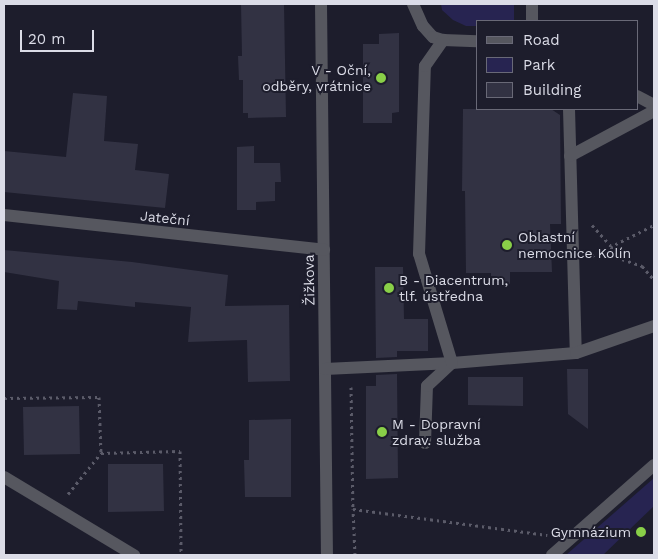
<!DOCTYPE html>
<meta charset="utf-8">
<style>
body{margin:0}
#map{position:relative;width:658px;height:559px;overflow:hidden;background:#1d1d2c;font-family:"Work Sans",sans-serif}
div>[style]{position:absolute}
.green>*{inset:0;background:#272451}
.building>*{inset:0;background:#323243}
.path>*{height:3px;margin-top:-1.5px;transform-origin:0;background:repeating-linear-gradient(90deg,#5b5b69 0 2.5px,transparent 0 6.5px)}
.minor>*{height:12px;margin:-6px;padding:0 6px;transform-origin:6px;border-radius:6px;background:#56575f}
.dots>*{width:14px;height:14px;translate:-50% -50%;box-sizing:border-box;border:2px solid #1d1d2c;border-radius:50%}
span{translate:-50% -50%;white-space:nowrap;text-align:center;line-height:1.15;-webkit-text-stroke:4px #1d1d2c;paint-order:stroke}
.poi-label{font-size:14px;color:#dbdce7}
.right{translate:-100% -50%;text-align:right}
.left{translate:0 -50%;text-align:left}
.street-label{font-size:14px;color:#dbdce7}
.frame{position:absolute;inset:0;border:5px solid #dbdce7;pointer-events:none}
.legend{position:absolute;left:476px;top:20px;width:162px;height:90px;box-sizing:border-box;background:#1d1d2c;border:1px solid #696977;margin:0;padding:6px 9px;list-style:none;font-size:15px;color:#dbdce7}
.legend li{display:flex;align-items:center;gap:10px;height:25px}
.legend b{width:25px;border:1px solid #696977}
.scale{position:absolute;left:20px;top:30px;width:74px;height:22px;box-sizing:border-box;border:2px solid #dbdce7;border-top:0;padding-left:6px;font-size:15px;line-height:18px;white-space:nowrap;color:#dbdce7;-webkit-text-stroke:4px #1d1d2c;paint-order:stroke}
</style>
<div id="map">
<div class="green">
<i style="clip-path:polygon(441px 4px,514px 4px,514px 21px,477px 21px,477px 26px,466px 26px,453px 20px,442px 10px)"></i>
<i style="clip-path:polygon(654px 478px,654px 506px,603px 555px,566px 555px)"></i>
</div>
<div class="building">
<i style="clip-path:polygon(241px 4px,284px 4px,286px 117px,248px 118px,248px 113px,243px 113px,243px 80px,239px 80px,238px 56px,242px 56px)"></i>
<i style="clip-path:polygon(399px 33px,399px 112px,392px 113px,392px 123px,363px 123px,363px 44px,379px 44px,379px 34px)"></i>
<i style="clip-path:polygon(73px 93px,107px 96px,104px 141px,138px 144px,135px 170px,169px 174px,165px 208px,4px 192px,4px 151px,66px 157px)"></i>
<i style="clip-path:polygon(463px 109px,551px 109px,560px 115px,561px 224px,550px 224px,552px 272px,510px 272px,510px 284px,491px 284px,491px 273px,466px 273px,465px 191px,462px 191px)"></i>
<i style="clip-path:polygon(254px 146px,254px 163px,280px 163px,281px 182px,275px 182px,275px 201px,256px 202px,256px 210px,237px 210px,237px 147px)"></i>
<i style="clip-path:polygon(4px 250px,132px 262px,228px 275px,225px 306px,289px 305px,290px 381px,248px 382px,247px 340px,188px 342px,191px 307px,135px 302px,135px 307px,78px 301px,77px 310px,57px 309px,59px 281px,4px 272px)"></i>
<i style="clip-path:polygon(375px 267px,403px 267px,404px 319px,428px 319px,428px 351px,397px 351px,397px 357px,376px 358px)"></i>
<i style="clip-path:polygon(567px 369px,588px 369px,588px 429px,568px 414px)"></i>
<i style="clip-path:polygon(397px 374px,398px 478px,366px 479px,366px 386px,376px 386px,376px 375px)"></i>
<i style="clip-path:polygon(468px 377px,523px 377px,523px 406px,468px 405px)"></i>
<i style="clip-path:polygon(79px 406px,80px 454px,24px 455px,23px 407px)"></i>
<i style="clip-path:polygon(291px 419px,291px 497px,245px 497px,244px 460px,249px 460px,249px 420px)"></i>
<i style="clip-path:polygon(108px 464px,163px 464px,164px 511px,108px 512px)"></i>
</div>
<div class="path">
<i style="left:592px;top:225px;width:28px;rotate:48deg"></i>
<i style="left:611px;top:246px;width:12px;rotate:66deg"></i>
<i style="left:616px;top:257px;width:28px;rotate:19deg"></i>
<i style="left:642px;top:266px;width:18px;rotate:49deg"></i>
<i style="left:592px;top:256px;width:69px;rotate:-26.6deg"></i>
<i style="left:351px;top:387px;width:122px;rotate:89.1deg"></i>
<i style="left:4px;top:398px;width:95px;rotate:-0.6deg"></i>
<i style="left:99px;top:397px;width:56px;rotate:88deg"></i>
<i style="left:68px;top:494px;width:53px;rotate:-51.2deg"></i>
<i style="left:101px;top:453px;width:79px;rotate:-1.5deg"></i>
<i style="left:180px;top:451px;width:104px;rotate:89.4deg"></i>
<i style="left:355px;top:555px;width:46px;rotate:-92.5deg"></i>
<i style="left:353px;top:509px;width:196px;rotate:7.6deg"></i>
</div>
<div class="minor">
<i style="left:321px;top:4px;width:551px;rotate:89.38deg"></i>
<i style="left:413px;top:4px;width:24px;rotate:66deg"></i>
<i style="left:423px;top:26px;width:15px;rotate:48deg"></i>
<i style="left:433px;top:37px;width:10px;rotate:17deg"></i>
<i style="left:443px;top:40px;width:34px;rotate:2deg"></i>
<i style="left:532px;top:4px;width:17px;rotate:90deg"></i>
<i style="left:637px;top:96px;width:19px;rotate:28deg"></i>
<i style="left:569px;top:109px;width:244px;rotate:88.4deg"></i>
<i style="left:570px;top:156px;width:95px;rotate:-28.2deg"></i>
<i style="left:4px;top:215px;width:322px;rotate:6.2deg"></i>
<i style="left:325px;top:369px;width:127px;rotate:-2.7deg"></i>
<i style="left:452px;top:363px;width:124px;rotate:-4.6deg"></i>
<i style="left:576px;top:353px;width:83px;rotate:-19.1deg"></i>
<i style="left:425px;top:443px;width:57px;rotate:-88deg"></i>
<i style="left:427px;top:386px;width:34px;rotate:-43deg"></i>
<i style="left:452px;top:363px;width:114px;rotate:-106.8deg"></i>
<i style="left:419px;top:254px;width:188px;rotate:-88.2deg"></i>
<i style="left:425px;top:66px;width:32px;rotate:-55deg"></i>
<i style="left:4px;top:477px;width:152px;rotate:31deg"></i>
<i style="left:552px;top:555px;width:136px;rotate:-41.4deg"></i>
</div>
<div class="dots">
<i style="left:381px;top:78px;background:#89cf48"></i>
<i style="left:507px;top:245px;background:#89cf48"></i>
<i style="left:389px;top:288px;background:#89cf48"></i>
<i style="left:382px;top:432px;background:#89cf48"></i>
<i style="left:641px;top:532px;background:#89cf48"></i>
</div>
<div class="poi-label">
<span class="right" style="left:371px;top:78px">V - Oční,<br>odběry, vrátnice</span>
<span class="left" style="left:518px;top:245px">Oblastní<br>nemocnice Kolín</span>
<span class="left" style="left:399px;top:288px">B - Diacentrum,<br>tlf. ústředna</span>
<span class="left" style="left:392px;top:432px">M - Dopravní<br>zdrav. služba</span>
<span class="right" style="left:631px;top:532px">Gymnázium</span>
</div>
<div class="street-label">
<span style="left:165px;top:218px;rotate:6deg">Jateční</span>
<span style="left:309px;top:280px;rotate:-91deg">Žižkova</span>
</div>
<div class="frame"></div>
<ul class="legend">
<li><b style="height:6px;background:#56575f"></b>Road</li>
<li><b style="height:14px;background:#272451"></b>Park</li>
<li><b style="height:14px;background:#323243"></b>Building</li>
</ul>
<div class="scale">20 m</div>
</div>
